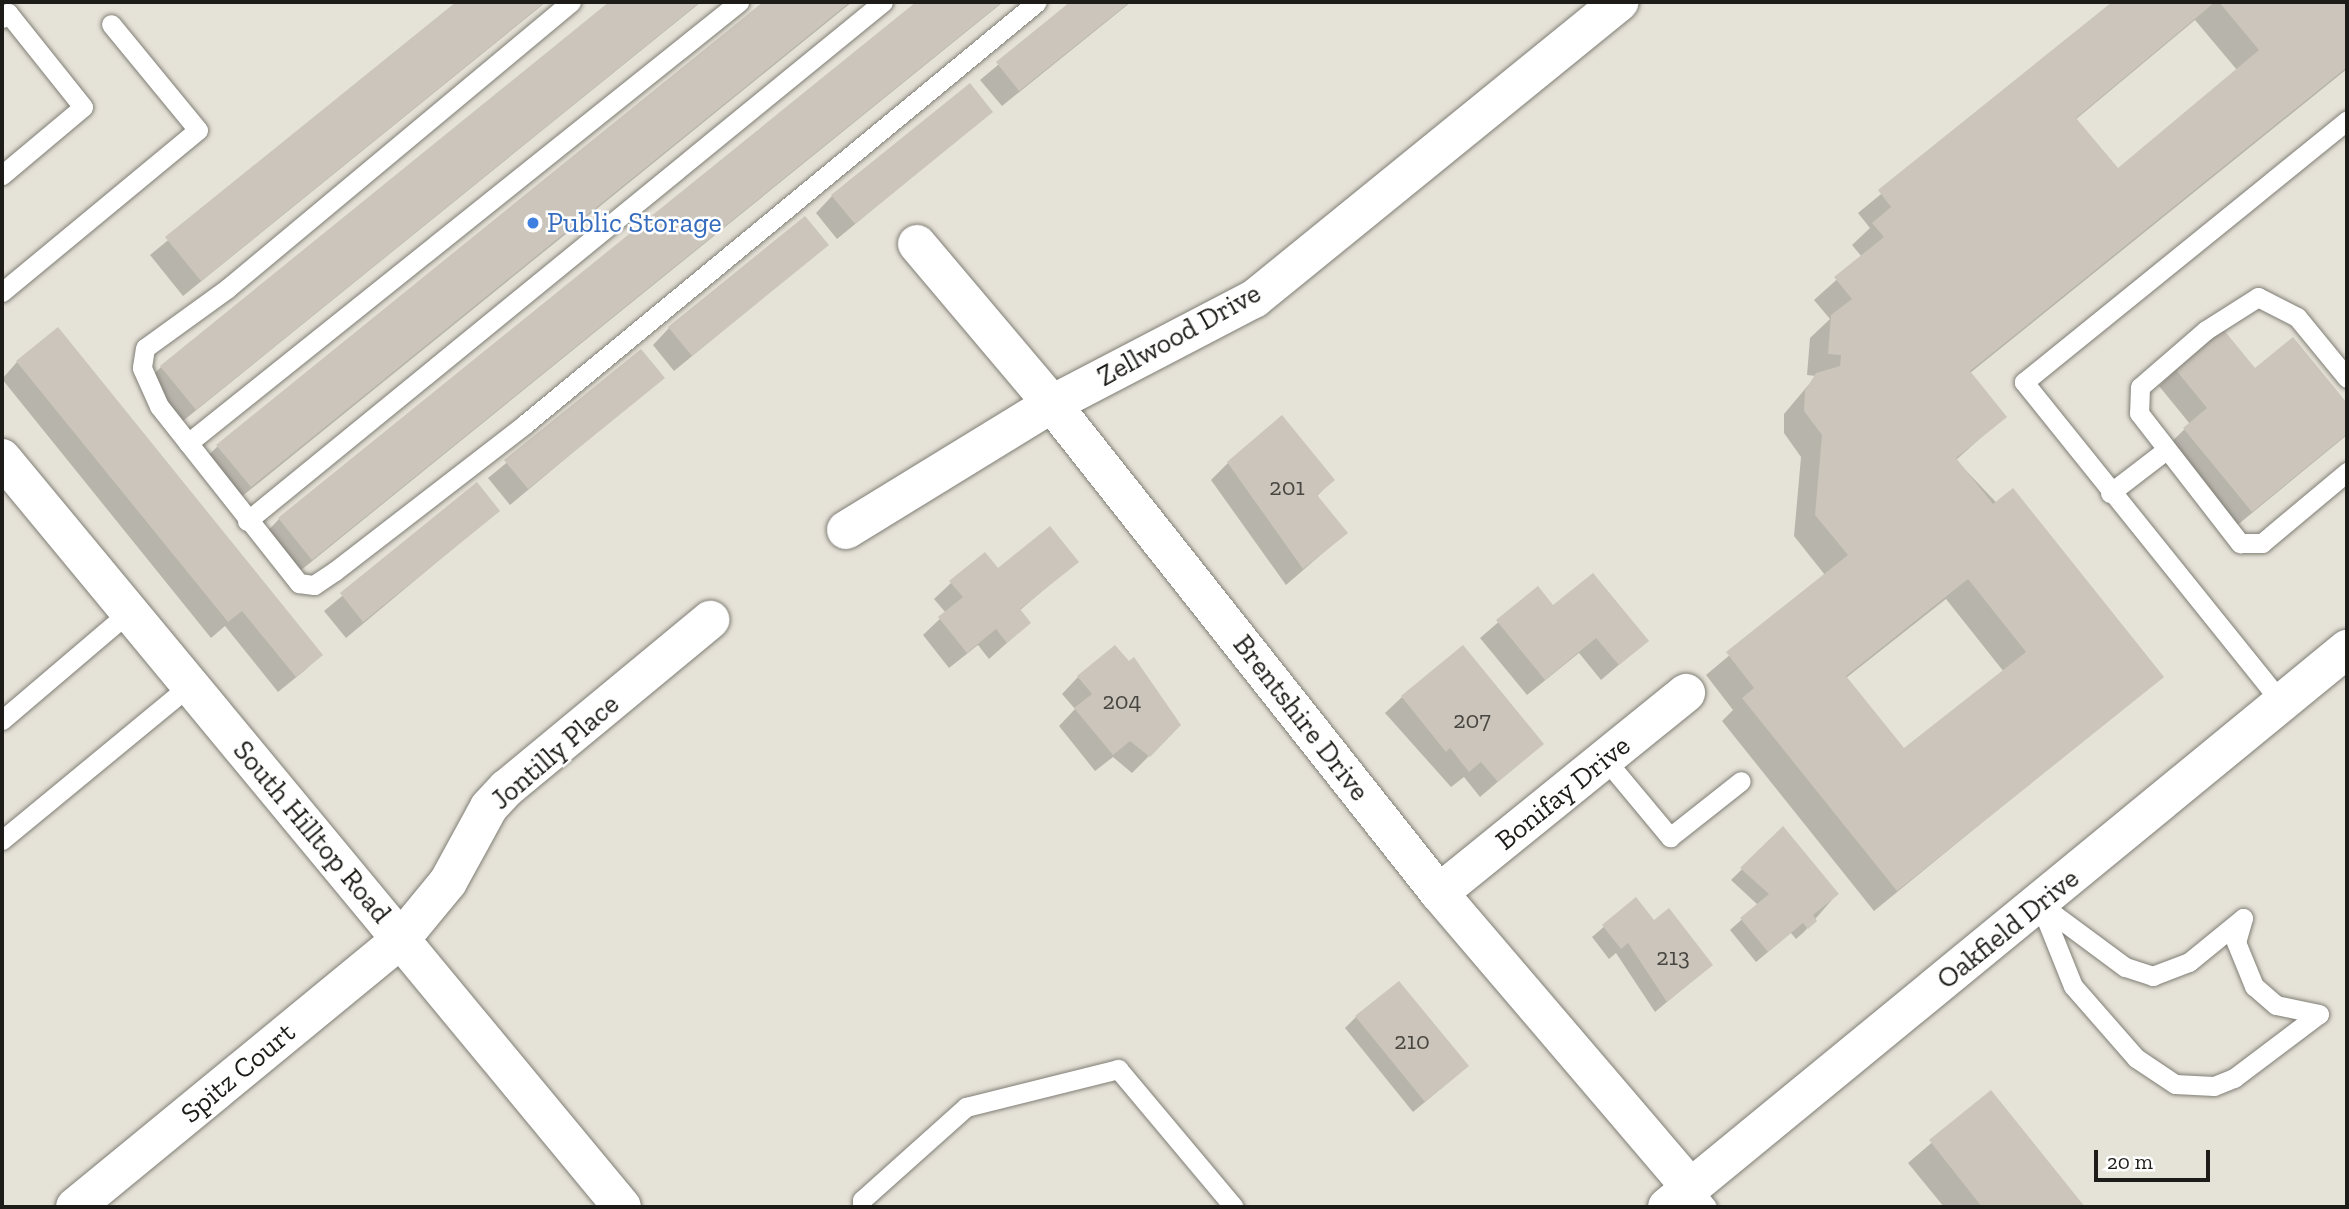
<!DOCTYPE html>
<style>
body{margin:0}
#map{position:relative;width:2349px;height:1209px;overflow:hidden;background:#e5e2d8;font-family:"Zilla Slab",serif}
div>[style]{position:absolute}
.shadow>*{inset:0;background:#0003}
.building>*{inset:0;background:#cbc5bc}
.roads{filter:drop-shadow(0 0 2px #807e75) drop-shadow(0 0 2px #807e75)}
.lane>*{height:19px;margin:-9.5px;padding:0 9.5px;transform-origin:9.5px;border-radius:9.5px;background:#fff}
.street>*{height:38px;margin:-19px;padding:0 19px;transform-origin:19px;border-radius:19px;background:#fff}
.secondary>*{height:38px;margin:-19px;padding:0 19px;transform-origin:19px;border-radius:19px;background:#fff}
.dots>*{width:19px;height:19px;translate:-50% -50%;box-sizing:border-box;border:4px solid #fff;border-radius:50%}
span{translate:-50% -50%;white-space:nowrap;text-align:center;line-height:1.15;-webkit-text-stroke:5px #fff;paint-order:stroke}
.number-label{font-size:24px;color:#484641}
.number-label span{-webkit-text-stroke-width:0}
.shop-label{font-size:28px;color:#366cbe}
.left{translate:0 -50%;text-align:left}
.street-label{font-size:28px;color:#1d1c18}
.frame{position:absolute;inset:0;border:4px solid #1d1c18;pointer-events:none}
.scale{position:absolute;left:2094px;top:1150px;width:116px;height:32px;box-sizing:border-box;border:4px solid #1d1c18;border-top:0;padding-left:9px;font-size:21px;line-height:24px;white-space:nowrap;color:#1d1c18;-webkit-text-stroke:5px #fff;paint-order:stroke}
</style>
<div id="map">
<div class="shadow">
<i style="clip-path:polygon(459px 2px,546px 2px,183px 296px,150px 255px)"></i>
<i style="clip-path:polygon(612px 2px,701px 2px,178px 425px,144px 384px,161px 367px)"></i>
<i style="clip-path:polygon(765px 2px,852px 2px,229px 507px,196px 467px,218px 446px)"></i>
<i style="clip-path:polygon(918px 2px,1003px 2px,295px 575px,263px 536px,279px 519px)"></i>
<i style="clip-path:polygon(1073px 2px,1131px 2px,1002px 106px,980px 80px)"></i>
<i style="clip-path:polygon(evenodd,2115px 2px,2347px 2px,2347px 69px,1970px 373px,2005px 416px,1956px 460px,2161px 676px,1874px 911px,1722px 721px,1733px 710px,1706px 675px,1825px 575px,1794px 536px,1801px 457px,1784px 433px,1784px 414px,1816px 376px,1807px 375px,1810px 338px,1830px 319px,1814px 300px,1862px 257px,1852px 245px,1870px 228px,1858px 213px,2115px 2px,2195px 20px,2237px 70px,2117px 170px,2075px 120px,2195px 20px,2115px 2px,1946px 599px,2004px 672px,1904px 751px,1846px 678px,1946px 599px)"></i>
<i style="clip-path:polygon(991px 112px,837px 239px,816px 213px,832px 196px)"></i>
<i style="clip-path:polygon(827px 245px,674px 371px,653px 345px,669px 328px)"></i>
<i style="clip-path:polygon(2293px 340px,2347px 406px,2347px 435px,2235px 527px,2167px 446px,2190px 424px,2159px 386px,2176px 370px,2255px 370px)"></i>
<i style="clip-path:polygon(641px 352px,662px 378px,510px 505px,488px 478px)"></i>
<i style="clip-path:polygon(17px 362px,321px 655px,304px 671px,278px 692px,225px 626px,211px 638px,2px 379px)"></i>
<i style="clip-path:polygon(1228px 463px,1333px 480px,1316px 497px,1346px 533px,1286px 585px,1211px 480px)"></i>
<i style="clip-path:polygon(476px 485px,498px 511px,346px 638px,324px 611px)"></i>
<i style="clip-path:polygon(1076px 562px,1019px 611px,1029px 623px,989px 659px,978px 645px,949px 668px,923px 635px,946px 613px,934px 599px,951px 583px)"></i>
<i style="clip-path:polygon(1538px 588px,1553px 607px,1647px 641px,1601px 680px,1579px 653px,1527px 695px,1480px 638px)"></i>
<i style="clip-path:polygon(1128px 664px,1149px 756px,1132px 773px,1113px 757px,1095px 771px,1059px 726px,1075px 709px,1062px 694px,1078px 677px)"></i>
<i style="clip-path:polygon(1402px 697px,1542px 744px,1480px 797px,1464px 777px,1451px 787px,1385px 713px)"></i>
<i style="clip-path:polygon(1783px 829px,1837px 894px,1804px 932px,1796px 939px,1791px 933px,1756px 962px,1730px 930px,1758px 905px,1731px 880px)"></i>
<i style="clip-path:polygon(1636px 899px,1654px 922px,1711px 965px,1655px 1012px,1616px 953px,1609px 959px,1592px 937px)"></i>
<i style="clip-path:polygon(1356px 1017px,1455px 1077px,1413px 1112px,1345px 1028px)"></i>
<i style="clip-path:polygon(1991px 1092px,2083px 1207px,1944px 1207px,1908px 1163px)"></i>
</div>
<div class="building">
<i style="clip-path:polygon(456px 2px,545px 2px,201px 281px,165px 237px)"></i>
<i style="clip-path:polygon(609px 2px,700px 2px,196px 410px,160px 366px)"></i>
<i style="clip-path:polygon(763px 2px,850px 2px,251px 487px,216px 445px)"></i>
<i style="clip-path:polygon(916px 2px,1002px 2px,312px 560px,278px 518px)"></i>
<i style="clip-path:polygon(1070px 2px,1130px 2px,1019px 91px,996px 62px)"></i>
<i style="clip-path:polygon(evenodd,2112px 2px,2215px 2px,2076px 118px,2118px 168px,2259px 50px,2219px 2px,2347px 2px,2347px 67px,1970px 371px,2007px 417px,1956px 458px,1993px 504px,2013px 488px,2164px 677px,1897px 891px,1742px 698px,1754px 688px,1726px 652px,1848px 555px,1815px 515px,1822px 435px,1804px 411px,1805px 391px,1816px 373px,1840px 366px,1841px 355px,1828px 354px,1831px 315px,1852px 299px,1834px 277px,1884px 237px,1872px 223px,1891px 207px,1878px 190px,2112px 2px,1968px 579px,2026px 652px,1904px 748px,1846px 676px,1968px 579px)"></i>
<i style="clip-path:polygon(970px 83px,993px 112px,855px 224px,831px 195px)"></i>
<i style="clip-path:polygon(805px 216px,829px 245px,692px 356px,668px 327px)"></i>
<i style="clip-path:polygon(58px 327px,323px 655px,296px 677px,242px 611px,228px 622px,16px 361px)"></i>
<i style="clip-path:polygon(2223px 329px,2255px 368px,2293px 337px,2347px 403px,2347px 434px,2252px 512px,2183px 428px,2207px 408px,2175px 369px)"></i>
<i style="clip-path:polygon(641px 349px,665px 378px,528px 489px,504px 460px)"></i>
<i style="clip-path:polygon(1282px 415px,1335px 480px,1317px 495px,1348px 533px,1303px 569px,1227px 462px)"></i>
<i style="clip-path:polygon(477px 482px,500px 511px,363px 622px,340px 593px)"></i>
<i style="clip-path:polygon(1050px 526px,1079px 562px,1020px 609px,1031px 623px,1007px 643px,996px 629px,967px 653px,938px 617px,963px 597px,949px 581px,985px 552px,998px 568px)"></i>
<i style="clip-path:polygon(1593px 573px,1649px 641px,1619px 665px,1596px 638px,1545px 680px,1496px 620px,1538px 586px,1553px 605px)"></i>
<i style="clip-path:polygon(1115px 645px,1129px 661px,1134px 657px,1181px 725px,1150px 757px,1130px 741px,1113px 755px,1074px 708px,1092px 694px,1077px 676px)"></i>
<i style="clip-path:polygon(1463px 645px,1544px 744px,1498px 782px,1481px 762px,1469px 772px,1450px 748px,1446px 752px,1401px 696px)"></i>
<i style="clip-path:polygon(1783px 826px,1839px 894px,1813px 915px,1817px 921px,1808px 929px,1803px 923px,1768px 952px,1740px 918px,1769px 894px,1740px 868px)"></i>
<i style="clip-path:polygon(1636px 897px,1654px 920px,1669px 908px,1713px 965px,1667px 1002px,1628px 943px,1621px 949px,1602px 925px)"></i>
<i style="clip-path:polygon(1399px 981px,1469px 1066px,1425px 1102px,1355px 1016px)"></i>
<i style="clip-path:polygon(1991px 1090px,2085px 1207px,1982px 1207px,1929px 1140px)"></i>
</div>
<div class="roads">
<div class="lane">
<i style="left:571px;top:2px;width:447px;rotate:140.2deg"></i>
<i style="left:228px;top:288px;width:102px;rotate:144.1deg"></i>
<i style="left:145px;top:348px;width:20px;rotate:99deg"></i>
<i style="left:142px;top:368px;width:42px;rotate:65.9deg"></i>
<i style="left:159px;top:406px;width:226px;rotate:51.7deg"></i>
<i style="left:299px;top:583px;width:15px;rotate:8deg"></i>
<i style="left:314px;top:585px;width:25px;rotate:-34deg"></i>
<i style="left:335px;top:571px;width:240px;rotate:-37.7deg"></i>
<i style="left:525px;top:424px;width:663px;rotate:-39.5deg"></i>
<i style="left:2px;top:18px;width:8px;rotate:-40deg"></i>
<i style="left:8px;top:13px;width:120px;rotate:51.4deg"></i>
<i style="left:83px;top:107px;width:106px;rotate:140deg"></i>
<i style="left:2px;top:292px;width:254px;rotate:-39.6deg"></i>
<i style="left:198px;top:130px;width:137px;rotate:-129.4deg"></i>
<i style="left:2347px;top:378px;width:79px;rotate:-129.3deg"></i>
<i style="left:2297px;top:317px;width:44px;rotate:-152.9deg"></i>
<i style="left:2258px;top:297px;width:62px;rotate:147.6deg"></i>
<i style="left:2206px;top:330px;width:87px;rotate:139.2deg"></i>
<i style="left:2140px;top:387px;width:26px;rotate:92deg"></i>
<i style="left:2139px;top:413px;width:165px;rotate:52.2deg"></i>
<i style="left:2240px;top:543px;width:22px"></i>
<i style="left:2262px;top:543px;width:111px;rotate:-39.9deg"></i>
<i style="left:188px;top:443px;width:706px;rotate:-38.67deg"></i>
<i style="left:2110px;top:493px;width:71px;rotate:-37.5deg"></i>
<i style="left:247px;top:521px;width:821px;rotate:-39.22deg"></i>
<i style="left:2282px;top:703px;width:412px;rotate:-128.8deg"></i>
<i style="left:2024px;top:382px;width:416px;rotate:-39deg"></i>
<i style="left:2px;top:720px;width:167px;rotate:-40.4deg"></i>
<i style="left:1605px;top:759px;width:102px;rotate:50.2deg"></i>
<i style="left:1670px;top:837px;width:90px;rotate:-38.3deg"></i>
<i style="left:2px;top:840px;width:244px;rotate:-39.5deg"></i>
<i style="left:2243px;top:918px;width:70px;rotate:140.8deg"></i>
<i style="left:2189px;top:962px;width:39px;rotate:159deg"></i>
<i style="left:2153px;top:976px;width:29px;rotate:-162deg"></i>
<i style="left:2125px;top:967px;width:106px;rotate:-143.5deg"></i>
<i style="left:2040px;top:904px;width:88px;rotate:68.1deg"></i>
<i style="left:2073px;top:986px;width:96px;rotate:48.8deg"></i>
<i style="left:2136px;top:1058px;width:47px;rotate:33.7deg"></i>
<i style="left:2175px;top:1084px;width:39px;rotate:3deg"></i>
<i style="left:2214px;top:1086px;width:22px;rotate:-22deg"></i>
<i style="left:2234px;top:1078px;width:106px;rotate:-37deg"></i>
<i style="left:2243px;top:918px;width:25px;rotate:106deg"></i>
<i style="left:2236px;top:942px;width:48px;rotate:67.8deg"></i>
<i style="left:2254px;top:986px;width:29px;rotate:41deg"></i>
<i style="left:2276px;top:1005px;width:44px;rotate:11.8deg"></i>
<i style="left:1691px;top:1188px;width:25px;rotate:50deg"></i>
<i style="left:862px;top:1207px;width:7px;rotate:-90deg"></i>
<i style="left:862px;top:1200px;width:140px;rotate:-41.8deg"></i>
<i style="left:966px;top:1107px;width:157px;rotate:-14deg"></i>
<i style="left:1118px;top:1069px;width:180px;rotate:50deg"></i>
</div>
<div class="street">
<i style="left:917px;top:244px;width:209px;rotate:49.8deg"></i>
<i style="left:1052px;top:404px;width:624px;rotate:51.64deg"></i>
<i style="left:1439px;top:893px;width:388px;rotate:49.5deg"></i>
<i style="left:2px;top:458px;width:972px;rotate:50.38deg"></i>
<i style="left:846px;top:530px;width:241px;rotate:-31.5deg"></i>
<i style="left:1052px;top:404px;width:228px;rotate:-27.5deg"></i>
<i style="left:1254px;top:299px;width:471px;rotate:-39.1deg"></i>
<i style="left:1439px;top:893px;width:318px;rotate:-39deg"></i>
<i style="left:75px;top:1207px;width:422px;rotate:-39.4deg"></i>
<i style="left:401px;top:939px;width:74px;rotate:-50.5deg"></i>
<i style="left:448px;top:882px;width:85px;rotate:-61.3deg"></i>
<i style="left:489px;top:807px;width:26px;rotate:-47deg"></i>
<i style="left:507px;top:788px;width:264px;rotate:-39.6deg"></i>
</div>
<div class="secondary">
<i style="left:1667px;top:1207px;width:880px;rotate:-39.37deg"></i>
</div>
</div>
<div class="dots">
<i style="left:533px;top:223px;background:#3f7fe0"></i>
</div>
<div class="number-label">
<span style="left:1287px;top:487px">201</span>
<span style="left:1122px;top:701px">204</span>
<span style="left:1472px;top:720px">207</span>
<span style="left:1673px;top:957px">213</span>
<span style="left:1412px;top:1041px">210</span>
</div>
<div class="shop-label">
<span class="left" style="left:547px;top:223px">Public Storage</span>
</div>
<div class="street-label">
<span style="left:1179px;top:335px;rotate:-29deg">Zellwood Drive</span>
<span style="left:1301px;top:718px;rotate:52deg">Brentshire Drive</span>
<span style="left:555px;top:752px;rotate:-41deg">Jontilly Place</span>
<span style="left:1563px;top:793px;rotate:-39deg">Bonifay Drive</span>
<span style="left:312px;top:832px;rotate:50deg">South Hilltop Road</span>
<span style="left:2008px;top:929px;rotate:-39deg">Oakfield Drive</span>
<span style="left:238px;top:1073px;rotate:-40deg">Spitz Court</span>
</div>
<div class="frame"></div>
<div class="scale">20 m</div>
</div>
